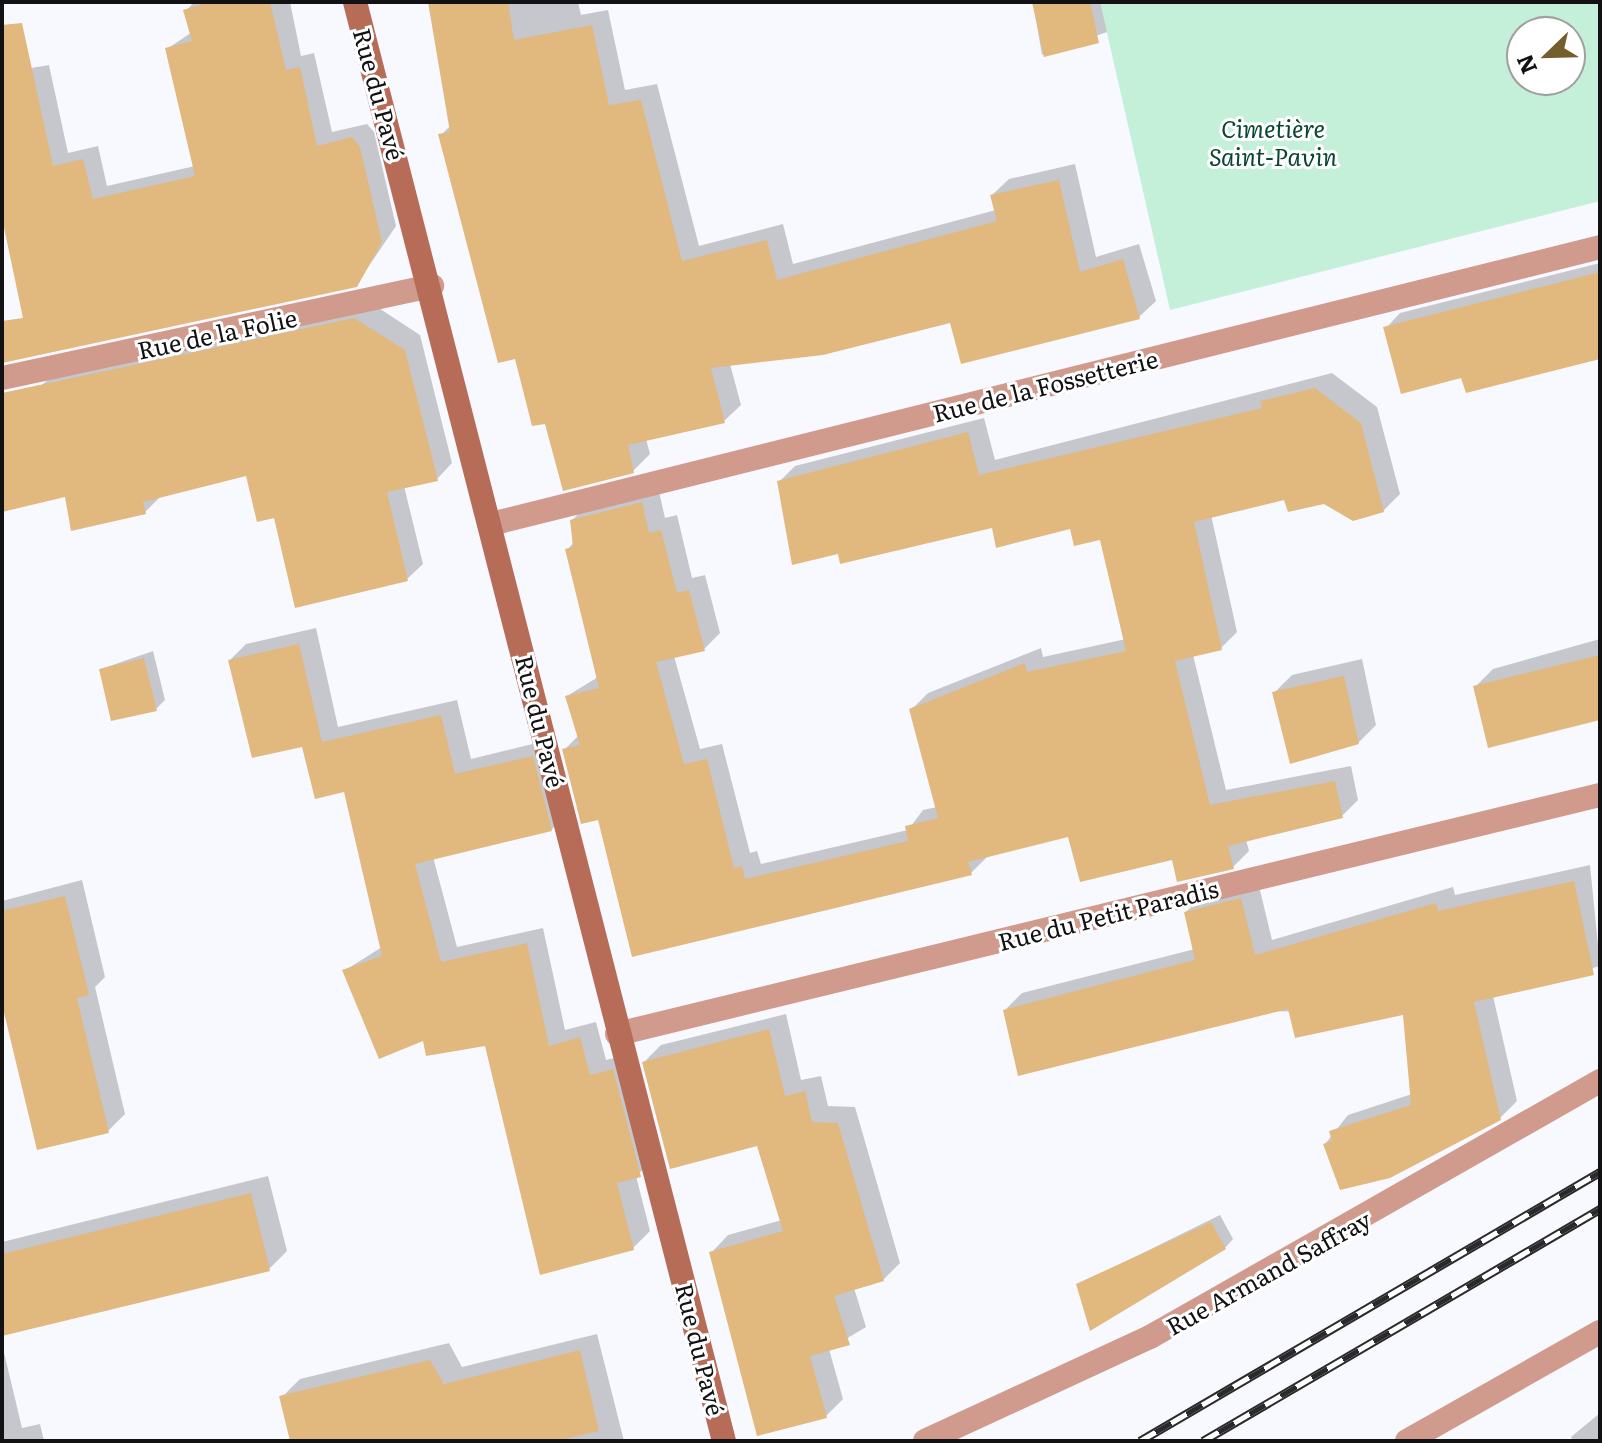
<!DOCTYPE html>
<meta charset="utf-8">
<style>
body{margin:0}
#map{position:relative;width:1602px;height:1443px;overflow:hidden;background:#f7f9ff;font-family:Literata,serif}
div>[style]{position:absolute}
.green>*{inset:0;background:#c4f0da}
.shadow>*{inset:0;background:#0003}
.building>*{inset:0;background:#e1b87e}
.street>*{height:24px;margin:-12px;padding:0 12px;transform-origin:12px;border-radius:12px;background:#d09b8c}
.secondary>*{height:24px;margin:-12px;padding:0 12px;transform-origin:12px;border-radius:12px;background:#b76c57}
.rail>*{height:9px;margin-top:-4.5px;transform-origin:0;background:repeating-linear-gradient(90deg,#fff 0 18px,#2a2a2c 0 36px);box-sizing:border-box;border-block:2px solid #2a2a2c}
span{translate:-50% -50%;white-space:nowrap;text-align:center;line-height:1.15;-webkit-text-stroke:6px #fff;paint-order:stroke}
.street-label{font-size:24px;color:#121214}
.park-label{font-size:24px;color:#094731;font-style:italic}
.frame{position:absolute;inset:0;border:4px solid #121214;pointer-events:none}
.north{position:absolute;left:1506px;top:16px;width:80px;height:80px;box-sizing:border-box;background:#fff;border:2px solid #a0a0a1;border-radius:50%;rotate:247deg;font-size:22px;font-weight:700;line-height:32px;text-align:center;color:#121214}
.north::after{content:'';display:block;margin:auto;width:28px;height:36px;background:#755e2e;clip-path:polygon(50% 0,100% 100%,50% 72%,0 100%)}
</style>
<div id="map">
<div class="green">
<i style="clip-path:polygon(evenodd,1100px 2px,1600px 2px,1600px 201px,1170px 310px,1100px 2px,1522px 32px,1570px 32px,1570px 80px,1522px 80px,1522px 32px)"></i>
</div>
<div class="shadow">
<i style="clip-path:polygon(194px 2px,290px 2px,301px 56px,314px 53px,332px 132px,367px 124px,374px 132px,396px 226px,356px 285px,2px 201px,2px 73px,49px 65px,68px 153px,98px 146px,107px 186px,195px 166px,167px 49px,192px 32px,186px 11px)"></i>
<i style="clip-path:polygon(429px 2px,578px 2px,581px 15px,608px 10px,625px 90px,657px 84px,699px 246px,783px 224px,793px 264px,996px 210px,992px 195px,1009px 179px,1075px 164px,1096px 257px,1139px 244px,1156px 301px,1139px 317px,952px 321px,730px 364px,741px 405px,724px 421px,646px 439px,650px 454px,633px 471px,546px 422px,516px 357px,441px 135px,451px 125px)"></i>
<i style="clip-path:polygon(1033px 2px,1100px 2px,1107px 32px,1042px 55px)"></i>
<i style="clip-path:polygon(1600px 263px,1600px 356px,1463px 375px,1386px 328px,1400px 313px)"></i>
<i style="clip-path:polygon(371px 303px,420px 335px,452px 463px,437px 479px,404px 486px,423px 564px,407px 579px,248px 474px,161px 496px,145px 512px,66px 495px,2px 500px,2px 416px,62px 369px)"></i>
<i style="clip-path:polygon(1332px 373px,1377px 407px,1400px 494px,1383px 511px,1285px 498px,1211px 515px,1237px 632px,1221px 648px,1193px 655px,1226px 790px,1351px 766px,1358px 800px,1342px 816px,1246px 840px,1249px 851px,1233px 867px,1069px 834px,987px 857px,971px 873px,633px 955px,600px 818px,564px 750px,579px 735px,567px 696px,598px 677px,567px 550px,574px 542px,572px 520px,589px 504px,658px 487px,665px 518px,677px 515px,692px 578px,705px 575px,720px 633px,704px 649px,674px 656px,700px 749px,722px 744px,750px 853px,757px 851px,761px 864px,908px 830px,923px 810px,937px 807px,911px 710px,928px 693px,1041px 648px,1043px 657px,1126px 639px,1101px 538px,1071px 526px,993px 525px,839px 552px,779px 482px,795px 466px,984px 418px,995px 460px)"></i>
<i style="clip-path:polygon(316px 628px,338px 727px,457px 700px,471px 759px,549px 740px,568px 813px,551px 830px,433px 857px,457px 947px,543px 928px,565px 1030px,596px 1022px,606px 1060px,630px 1054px,656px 1158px,636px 1176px,650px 1231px,633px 1248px,487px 1044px,424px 1038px,344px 971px,382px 947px,346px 790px,230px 660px,246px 644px)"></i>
<i style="clip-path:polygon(1600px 639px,1600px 718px,1475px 687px,1493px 669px)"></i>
<i style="clip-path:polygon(153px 651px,165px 700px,156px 709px,101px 669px)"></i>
<i style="clip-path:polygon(1362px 659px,1376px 725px,1358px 743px,1274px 693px,1292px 675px)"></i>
<i style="clip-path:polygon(1590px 865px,1600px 966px,1493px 996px,1517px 1101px,1500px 1118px,1325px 1144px,1348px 1115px,1412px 1094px,1405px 1012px,1005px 1010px,1022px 993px,1195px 949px,1186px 912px,1203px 895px,1258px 882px,1272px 940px,1453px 887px,1455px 895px)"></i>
<i style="clip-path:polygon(82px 880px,105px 977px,95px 987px,125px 1114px,108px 1131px,2px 996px,2px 901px)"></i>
<i style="clip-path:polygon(786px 1014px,801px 1080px,821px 1076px,828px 1106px,855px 1107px,900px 1263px,883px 1280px,854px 1288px,866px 1327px,829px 1349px,843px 1399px,826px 1416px,712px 1252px,728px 1235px,782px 1220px,758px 1143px,644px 1062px,661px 1045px)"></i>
<i style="clip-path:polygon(268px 1176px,287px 1251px,269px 1269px,2px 1334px,2px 1242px)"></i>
<i style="clip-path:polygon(1220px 1215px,1233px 1239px,1225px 1248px,1078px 1285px)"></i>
<i style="clip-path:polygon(597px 1334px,624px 1441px,292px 1441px,282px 1397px,300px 1379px,449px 1343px,462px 1367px)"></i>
<i style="clip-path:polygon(2px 1344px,22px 1428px,40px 1424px,44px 1441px,2px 1441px)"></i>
<i style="clip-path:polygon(1600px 1413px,1600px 1441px,1573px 1441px,1571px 1437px)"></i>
</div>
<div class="building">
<i style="clip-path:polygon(210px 2px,270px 2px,286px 70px,300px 67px,317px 146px,352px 137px,360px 147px,382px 242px,357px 287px,2px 363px,2px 321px,23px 318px,2px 218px,2px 25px,22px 23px,53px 166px,83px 159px,93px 199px,195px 176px,165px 48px,192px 41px,183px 10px)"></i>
<i style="clip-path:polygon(428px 2px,508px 2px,514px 40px,592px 25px,609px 105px,641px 100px,682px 261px,767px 240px,777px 280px,997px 221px,990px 195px,1059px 180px,1080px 272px,1123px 259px,1140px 319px,961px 364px,950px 323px,823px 355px,711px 368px,725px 423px,628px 445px,634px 473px,563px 491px,545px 424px,532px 426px,515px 359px,498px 363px,438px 134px,450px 132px)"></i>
<i style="clip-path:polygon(1032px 2px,1090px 2px,1099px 43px,1044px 57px)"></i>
<i style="clip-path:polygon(1600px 272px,1600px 359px,1466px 393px,1461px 378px,1401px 394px,1383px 327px)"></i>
<i style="clip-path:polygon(354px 318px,405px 350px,438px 481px,387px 492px,408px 581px,295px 608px,274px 518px,257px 522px,246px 476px,143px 502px,146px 514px,71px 531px,65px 497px,2px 512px,2px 393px)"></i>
<i style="clip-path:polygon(1315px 388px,1361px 423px,1384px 512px,1353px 521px,1324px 504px,1288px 512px,1284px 500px,1194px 522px,1222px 650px,1175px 661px,1210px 805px,1335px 781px,1343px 818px,1228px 846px,1234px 869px,1177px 882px,1172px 860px,1080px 882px,1068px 837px,968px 862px,972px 875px,632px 957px,598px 820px,581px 824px,562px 749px,580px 745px,565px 696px,599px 688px,565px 549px,573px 547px,570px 520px,642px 502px,649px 533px,661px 530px,677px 593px,689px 590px,705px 651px,656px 662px,684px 764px,707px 759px,734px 868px,742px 866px,745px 879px,908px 841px,905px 826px,938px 818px,909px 709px,1025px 663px,1027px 672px,1126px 651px,1100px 540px,1074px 546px,1070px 529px,996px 548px,992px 528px,840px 564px,838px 554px,792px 565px,777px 481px,968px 432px,979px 475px,1262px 408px,1260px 401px)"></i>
<i style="clip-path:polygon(299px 644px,322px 742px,441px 715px,455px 774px,533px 756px,552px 831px,415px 864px,441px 962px,527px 943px,549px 1046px,580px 1037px,590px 1075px,613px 1069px,641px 1177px,617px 1183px,634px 1250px,540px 1275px,485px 1046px,426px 1056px,423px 1041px,379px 1059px,342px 970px,382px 956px,344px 792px,315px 799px,302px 747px,252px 758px,228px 660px)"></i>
<i style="clip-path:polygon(1600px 655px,1600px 720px,1488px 748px,1473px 686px)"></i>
<i style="clip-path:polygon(144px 658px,157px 711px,111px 721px,99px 669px)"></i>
<i style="clip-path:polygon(1344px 676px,1359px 744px,1290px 764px,1272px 692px)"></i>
<i style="clip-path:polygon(1574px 881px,1594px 975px,1474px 1002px,1501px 1120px,1390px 1178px,1340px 1190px,1323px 1144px,1332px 1141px,1329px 1131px,1411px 1105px,1403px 1015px,1295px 1038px,1288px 1009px,1018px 1076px,1003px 1010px,1195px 960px,1184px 912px,1241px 898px,1255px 955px,1436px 903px,1438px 911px)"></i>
<i style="clip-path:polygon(65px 896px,89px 995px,77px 998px,109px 1133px,37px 1150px,2px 1004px,2px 911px)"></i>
<i style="clip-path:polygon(769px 1029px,785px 1096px,805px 1091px,812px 1122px,838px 1123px,884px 1281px,834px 1296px,850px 1345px,810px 1356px,827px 1418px,757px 1436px,709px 1252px,783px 1231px,757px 1146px,670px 1169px,642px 1062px)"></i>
<i style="clip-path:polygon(251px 1193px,270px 1271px,2px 1336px,2px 1254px)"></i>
<i style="clip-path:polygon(1211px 1222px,1226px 1249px,1090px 1331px,1076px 1284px)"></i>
<i style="clip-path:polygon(580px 1350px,599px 1431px,556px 1441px,290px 1441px,279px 1396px,430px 1360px,444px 1384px)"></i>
</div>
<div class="street">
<i style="left:2px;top:378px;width:440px;rotate:-12.1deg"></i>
<i style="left:491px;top:524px;width:1143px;rotate:-14.02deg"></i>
<i style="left:617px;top:1034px;width:1012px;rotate:-13.67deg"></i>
<i style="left:925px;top:1441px;width:248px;rotate:-24.8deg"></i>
<i style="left:1150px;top:1337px;width:518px;rotate:-29.64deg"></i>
<i style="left:1407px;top:1441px;width:222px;rotate:-29.5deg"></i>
</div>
<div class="secondary">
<i style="left:355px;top:2px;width:1486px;rotate:75.62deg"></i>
</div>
<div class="rail">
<i style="left:1140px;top:1441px;width:533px;rotate:-30.32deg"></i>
<i style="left:1203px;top:1441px;width:460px;rotate:-30.3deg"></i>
</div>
<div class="street-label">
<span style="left:380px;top:94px;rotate:75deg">Rue du Pavé</span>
<span style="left:217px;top:333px;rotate:-12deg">Rue de la Folie</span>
<span style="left:1045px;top:385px;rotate:-14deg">Rue de la Fossetterie</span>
<span style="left:541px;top:721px;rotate:76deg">Rue du Pavé</span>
<span style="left:1108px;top:914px;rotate:-14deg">Rue du Petit Paradis</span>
<span style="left:1268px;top:1272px;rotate:-29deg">Rue Armand Saffray</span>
<span style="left:701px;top:1349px;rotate:76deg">Rue du Pavé</span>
</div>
<div class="park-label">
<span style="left:1273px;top:142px">Cimetière<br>Saint-Pavin</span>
</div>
<div class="frame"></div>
<div class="north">N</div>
</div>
